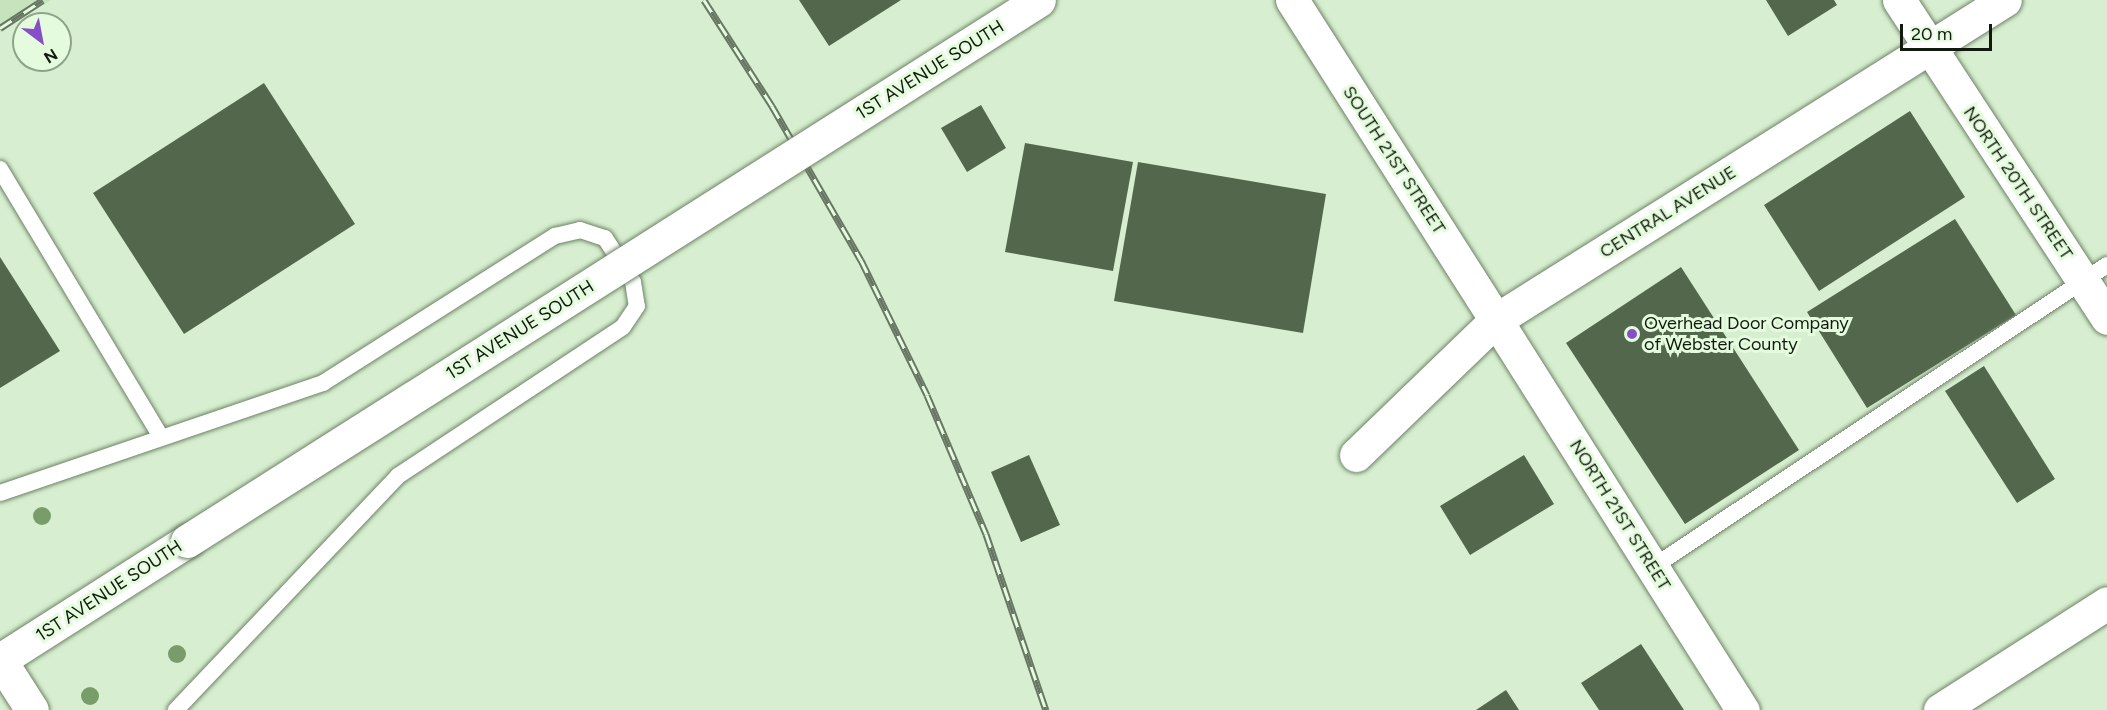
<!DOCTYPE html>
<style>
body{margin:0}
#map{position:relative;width:2107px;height:710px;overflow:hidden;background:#d7efd0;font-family:Figtree,sans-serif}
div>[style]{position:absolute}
.built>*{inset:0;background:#c7e3be}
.building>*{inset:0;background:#53674c}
.roads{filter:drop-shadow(0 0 2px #6d8266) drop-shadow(0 0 2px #6d8266)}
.lane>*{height:16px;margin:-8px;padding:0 8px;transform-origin:8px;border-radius:8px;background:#fff}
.street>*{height:33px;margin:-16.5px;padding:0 16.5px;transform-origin:16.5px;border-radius:16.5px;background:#fff}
.secondary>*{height:33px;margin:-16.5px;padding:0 16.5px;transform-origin:16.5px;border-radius:16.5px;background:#fff}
.rail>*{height:7px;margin-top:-3.5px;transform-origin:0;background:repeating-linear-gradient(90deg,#e4fcdd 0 14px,#687763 0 28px);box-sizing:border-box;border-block:2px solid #687763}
.bridges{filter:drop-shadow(0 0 2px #6d8266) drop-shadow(0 0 2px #6d8266)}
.secondary-bridge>*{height:33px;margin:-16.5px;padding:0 16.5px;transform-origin:16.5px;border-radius:16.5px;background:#fff}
.trees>*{width:18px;height:18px;margin:-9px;border-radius:50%;background:#789d6a}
.dots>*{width:16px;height:16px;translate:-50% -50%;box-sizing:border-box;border:3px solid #e4fcdd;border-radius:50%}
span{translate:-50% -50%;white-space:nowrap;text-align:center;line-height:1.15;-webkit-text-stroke:6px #e4fcdd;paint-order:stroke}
.street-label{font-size:18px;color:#121a0f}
.poi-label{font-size:18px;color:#121a0f}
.left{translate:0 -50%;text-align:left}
.north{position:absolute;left:12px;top:12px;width:60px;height:60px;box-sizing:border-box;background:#e4fcdd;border:2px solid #90a28b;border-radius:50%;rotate:148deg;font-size:16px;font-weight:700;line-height:24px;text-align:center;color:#121a0f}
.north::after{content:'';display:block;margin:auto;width:21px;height:27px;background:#874fc7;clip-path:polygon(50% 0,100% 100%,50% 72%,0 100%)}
.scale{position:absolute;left:1900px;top:24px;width:92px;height:27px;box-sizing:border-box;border:3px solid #121a0f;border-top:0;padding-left:8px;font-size:18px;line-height:21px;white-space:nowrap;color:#121a0f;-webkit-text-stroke:4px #e4fcdd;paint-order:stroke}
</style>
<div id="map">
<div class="built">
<i style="clip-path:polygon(0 0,51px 0,0 32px)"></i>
</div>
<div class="building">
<i style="clip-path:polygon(799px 0,901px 0,829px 46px)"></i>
<i style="clip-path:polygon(1766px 0,1834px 0,1837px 5px,1788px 36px)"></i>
<i style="clip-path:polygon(264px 83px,355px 224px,184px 334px,93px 193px)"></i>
<i style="clip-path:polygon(981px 105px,1006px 148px,967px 172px,941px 128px)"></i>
<i style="clip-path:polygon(1910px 111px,1965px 197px,1819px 291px,1764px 205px)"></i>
<i style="clip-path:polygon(1025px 143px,1133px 162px,1113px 271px,1005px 252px)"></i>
<i style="clip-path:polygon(1138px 162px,1326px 194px,1303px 333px,1114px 301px)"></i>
<i style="clip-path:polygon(1955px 219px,2016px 315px,1867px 408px,1807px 312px)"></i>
<i style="clip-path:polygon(0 257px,60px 351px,0 388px)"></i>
<i style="clip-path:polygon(1681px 267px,1799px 450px,1685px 524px,1566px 343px)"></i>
<i style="clip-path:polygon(1984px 366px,2055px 479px,2017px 503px,1945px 391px)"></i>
<i style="clip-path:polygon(1029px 455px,1060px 525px,1021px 542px,991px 472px)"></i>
<i style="clip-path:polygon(1524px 455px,1554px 504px,1470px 555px,1440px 506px)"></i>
<i style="clip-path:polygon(1641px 644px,1684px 710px,1599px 710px,1581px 683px)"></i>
<i style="clip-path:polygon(1506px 690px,1519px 710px,1476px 710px)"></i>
</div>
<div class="roads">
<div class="lane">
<i style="left:0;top:169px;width:313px;rotate:59deg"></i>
<i style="left:0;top:493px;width:341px;rotate:-18.8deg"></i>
<i style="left:323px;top:383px;width:275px;rotate:-32.4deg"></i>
<i style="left:555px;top:236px;width:26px;rotate:-13deg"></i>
<i style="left:580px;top:230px;width:26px;rotate:18deg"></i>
<i style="left:605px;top:238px;width:52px;rotate:57.5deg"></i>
<i style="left:633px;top:282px;width:24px;rotate:81deg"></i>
<i style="left:637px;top:306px;width:25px;rotate:124deg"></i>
<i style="left:623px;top:327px;width:270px;rotate:146.5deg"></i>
<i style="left:398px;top:476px;width:323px;rotate:133.5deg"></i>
<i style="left:1653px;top:567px;width:545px;rotate:-33.63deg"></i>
</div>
<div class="street">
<i style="left:1356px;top:455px;width:194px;rotate:-44deg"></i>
<i style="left:1496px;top:320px;width:462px;rotate:57.7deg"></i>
<i style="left:0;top:660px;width:59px;rotate:57.4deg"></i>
<i style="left:1940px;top:710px;width:198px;rotate:-32.6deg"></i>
</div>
<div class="secondary">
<i style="left:1292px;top:0;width:379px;rotate:57.5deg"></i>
<i style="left:1496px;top:320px;width:601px;rotate:-32.16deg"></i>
<i style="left:1899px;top:0;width:380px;rotate:56.8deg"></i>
<i style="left:0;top:660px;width:222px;rotate:-32.5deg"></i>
</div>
</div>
<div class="rail">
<i style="left:704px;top:0;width:126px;rotate:57.3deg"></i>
<i style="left:772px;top:106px;width:178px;rotate:60deg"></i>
<i style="left:861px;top:260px;width:150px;rotate:63.9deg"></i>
<i style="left:927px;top:395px;width:151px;rotate:67deg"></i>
<i style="left:986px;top:534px;width:186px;rotate:71.2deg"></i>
<i style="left:0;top:28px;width:51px;rotate:-33.1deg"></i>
</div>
<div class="bridges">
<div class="secondary-bridge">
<i style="left:187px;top:541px;width:1009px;rotate:-32.41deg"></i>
</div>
</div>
<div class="trees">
<i style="left:42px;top:516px"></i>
<i style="left:177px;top:654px"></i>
<i style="left:90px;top:696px"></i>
</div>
<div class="dots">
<i style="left:1632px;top:334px;background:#874fc7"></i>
</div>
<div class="street-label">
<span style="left:930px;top:70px;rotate:-32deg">1ST AVENUE SOUTH</span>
<span style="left:1394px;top:160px;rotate:57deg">SOUTH 21ST STREET</span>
<span style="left:2018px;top:183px;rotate:56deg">NORTH 20TH STREET</span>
<span style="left:1668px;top:212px;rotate:-32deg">CENTRAL AVENUE</span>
<span style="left:520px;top:330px;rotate:-32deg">1ST AVENUE SOUTH</span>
<span style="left:1620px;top:515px;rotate:58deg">NORTH 21ST STREET</span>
<span style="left:109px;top:591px;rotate:-33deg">1ST AVENUE SOUTH</span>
</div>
<div class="poi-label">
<span class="left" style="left:1644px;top:334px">Overhead Door Company<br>of Webster County</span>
</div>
<div class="north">N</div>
<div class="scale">20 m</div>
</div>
